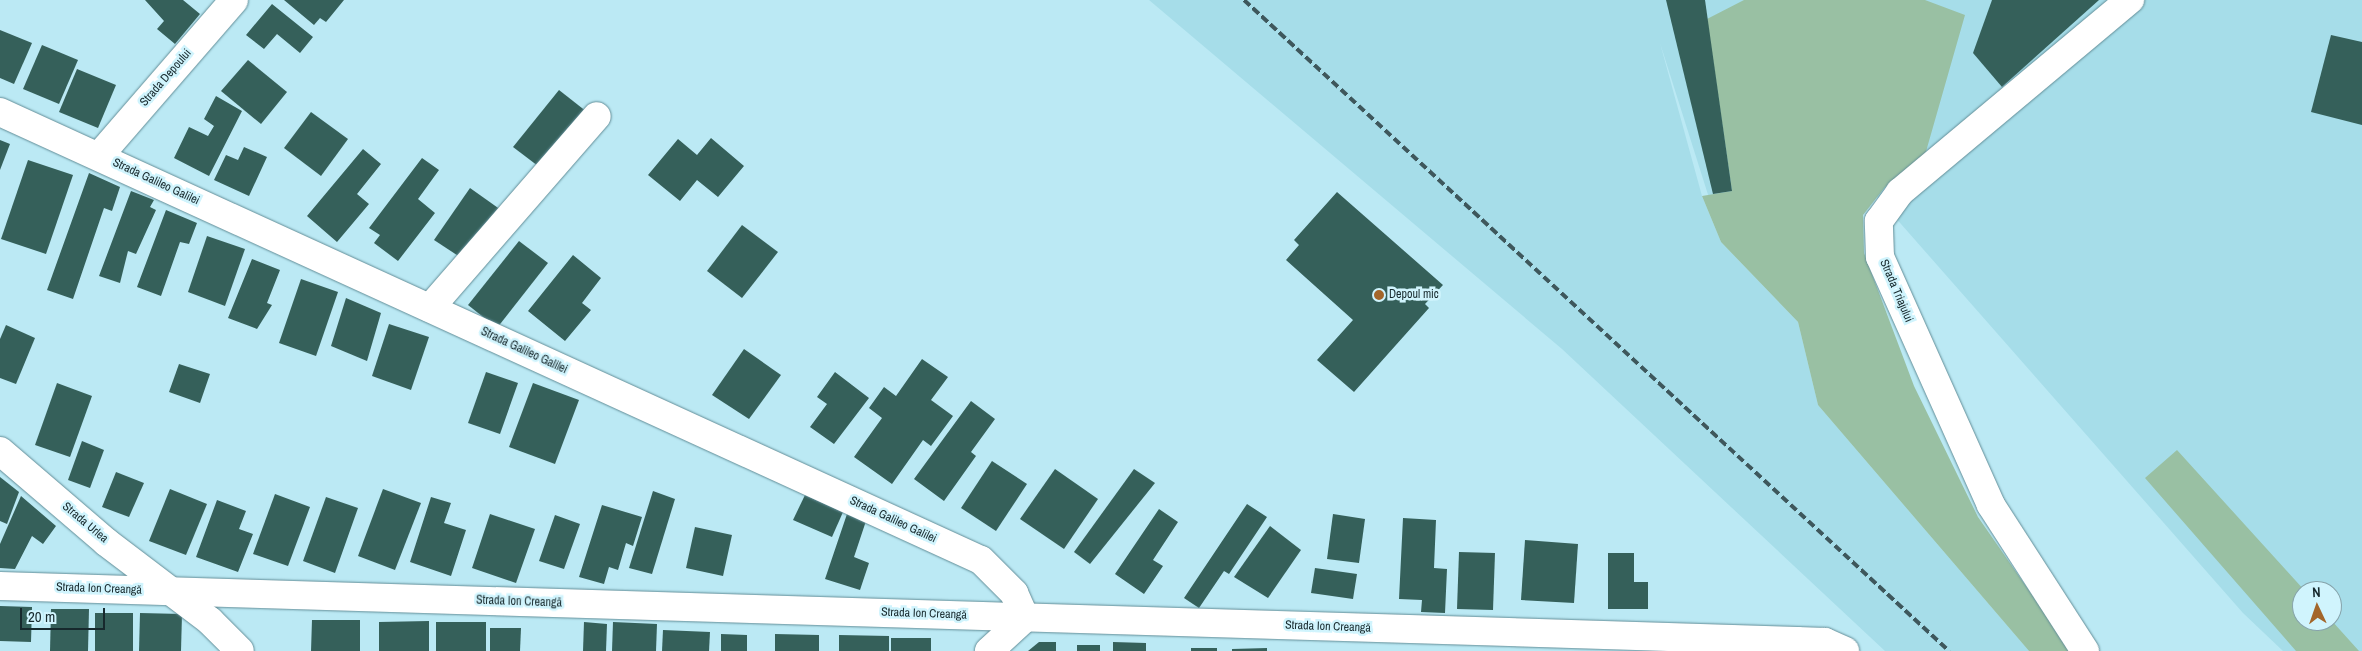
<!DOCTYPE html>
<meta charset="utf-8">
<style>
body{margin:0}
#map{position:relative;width:2362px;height:651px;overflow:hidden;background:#bbe9f4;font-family:"Archivo Narrow",sans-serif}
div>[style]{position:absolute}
.built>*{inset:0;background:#a6dde9}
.green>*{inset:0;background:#99c0a3}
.building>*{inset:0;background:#35605a}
.roads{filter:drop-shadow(0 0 1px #628d97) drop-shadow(0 0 1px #628d97)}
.minor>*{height:28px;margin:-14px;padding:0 14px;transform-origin:14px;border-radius:14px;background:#fff}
.rail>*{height:4px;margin-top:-2px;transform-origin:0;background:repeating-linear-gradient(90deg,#3e575c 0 8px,transparent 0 12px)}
.dots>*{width:14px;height:14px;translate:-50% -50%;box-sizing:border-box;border:2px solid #d0f4fd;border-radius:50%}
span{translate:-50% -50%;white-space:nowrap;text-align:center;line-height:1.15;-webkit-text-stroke:5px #d0f4fd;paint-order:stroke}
.street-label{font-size:12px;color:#17292d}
.poi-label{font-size:12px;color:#17292d}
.left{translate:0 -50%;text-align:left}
.north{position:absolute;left:2292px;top:581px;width:50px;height:50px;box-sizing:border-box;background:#d0f4fd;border:1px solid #86a3aa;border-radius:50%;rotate:357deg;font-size:14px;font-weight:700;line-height:20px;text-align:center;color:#17292d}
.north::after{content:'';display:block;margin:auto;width:18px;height:22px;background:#a3662a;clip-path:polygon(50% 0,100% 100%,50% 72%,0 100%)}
.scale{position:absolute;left:20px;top:608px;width:85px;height:22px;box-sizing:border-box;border:2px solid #17292d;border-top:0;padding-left:6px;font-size:15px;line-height:18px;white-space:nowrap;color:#17292d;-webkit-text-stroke:4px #d0f4fd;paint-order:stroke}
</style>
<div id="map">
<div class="built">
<i style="clip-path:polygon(evenodd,1149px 0,2362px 0,2362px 651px,2283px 651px,2243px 613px,1872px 191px,1710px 201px,1660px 43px,1702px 196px,1721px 242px,1798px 322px,1818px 405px,2029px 651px,1885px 651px,1562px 349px,1149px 0,2302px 591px,2332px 591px,2332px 621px,2302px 621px,2302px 591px)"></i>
</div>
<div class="green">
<i style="clip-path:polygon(1744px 0,1925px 0,1965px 15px,1923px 162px,1885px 187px,1863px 215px,1864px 253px,1914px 386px,1978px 517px,2071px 651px,2029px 651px,1818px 405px,1798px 322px,1721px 242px,1702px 196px,1732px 191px,1707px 19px)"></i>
<i style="clip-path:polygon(2177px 450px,2305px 591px,2302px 621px,2332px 621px,2359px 651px,2296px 651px,2145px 478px)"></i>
</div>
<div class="building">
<i style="clip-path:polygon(145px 0,183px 0,200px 14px,175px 44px,157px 29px,164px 21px)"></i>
<i style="clip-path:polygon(284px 0,344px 0,326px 22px,320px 18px,314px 25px)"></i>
<i style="clip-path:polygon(1666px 0,1705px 0,1732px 191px,1713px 194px)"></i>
<i style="clip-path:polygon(1992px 0,2099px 0,2002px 87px,1973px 53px)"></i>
<i style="clip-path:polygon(272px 4px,313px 37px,300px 53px,277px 34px,264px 49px,246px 35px)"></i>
<i style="clip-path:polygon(0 30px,32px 43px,14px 84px,0 78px)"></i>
<i style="clip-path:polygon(2331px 35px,2362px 42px,2362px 125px,2311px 112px)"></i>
<i style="clip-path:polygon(42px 45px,78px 60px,59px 104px,23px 89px)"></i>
<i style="clip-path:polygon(248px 60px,287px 92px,261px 124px,221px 91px)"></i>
<i style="clip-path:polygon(77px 69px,116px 85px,98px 128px,59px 112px)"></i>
<i style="clip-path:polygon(559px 90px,587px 112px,542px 169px,513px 147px)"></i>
<i style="clip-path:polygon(216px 96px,242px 111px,209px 176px,174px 158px,189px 127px,208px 136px,214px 126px,204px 119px)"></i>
<i style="clip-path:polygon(311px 112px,348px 139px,321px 176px,284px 148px)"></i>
<i style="clip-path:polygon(711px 138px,744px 166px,718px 197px,697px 180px,680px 201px,648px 175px,678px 139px,697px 155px)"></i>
<i style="clip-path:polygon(0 140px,10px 144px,0 170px)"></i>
<i style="clip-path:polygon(244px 147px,267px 157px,249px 196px,214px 180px,226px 155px,238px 160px)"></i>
<i style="clip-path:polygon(363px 149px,381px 164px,357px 194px,369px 204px,337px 242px,307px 216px)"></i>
<i style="clip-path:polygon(422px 158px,439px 170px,418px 199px,435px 213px,398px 261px,374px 243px,380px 235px,369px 228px)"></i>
<i style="clip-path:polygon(28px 160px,73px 175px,46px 254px,1px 239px)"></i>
<i style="clip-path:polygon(89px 173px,120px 187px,112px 211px,104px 208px,73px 299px,47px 290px)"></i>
<i style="clip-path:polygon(470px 188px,501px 210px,466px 261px,434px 240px)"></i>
<i style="clip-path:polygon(131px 191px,154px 200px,150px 207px,156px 210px,136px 254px,128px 251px,120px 283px,99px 276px)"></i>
<i style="clip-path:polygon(1337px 192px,1443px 285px,1425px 304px,1429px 308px,1354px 392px,1317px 360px,1353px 320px,1286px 260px,1299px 245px,1294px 240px)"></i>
<i style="clip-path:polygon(166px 210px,197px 223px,189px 244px,180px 242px,161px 296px,137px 287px)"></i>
<i style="clip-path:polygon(742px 225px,778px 252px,742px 298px,707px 271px)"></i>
<i style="clip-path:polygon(207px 236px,245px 249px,225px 306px,188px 292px)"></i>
<i style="clip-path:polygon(519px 241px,548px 263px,497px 328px,468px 305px)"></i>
<i style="clip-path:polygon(573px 255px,601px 278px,582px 303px,591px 310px,565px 341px,528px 311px)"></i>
<i style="clip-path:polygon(252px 259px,280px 270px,267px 303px,272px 305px,257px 329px,228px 318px)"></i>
<i style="clip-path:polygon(301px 279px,338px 292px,316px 356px,279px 343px)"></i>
<i style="clip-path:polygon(346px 298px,381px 313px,367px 361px,331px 346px)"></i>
<i style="clip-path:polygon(389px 324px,429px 337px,411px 390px,372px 376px)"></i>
<i style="clip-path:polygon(6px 325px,35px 338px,16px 384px,0 378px,0 339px)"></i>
<i style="clip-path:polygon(744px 349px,781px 375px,749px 419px,712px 395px)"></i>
<i style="clip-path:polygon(922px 359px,948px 377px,931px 400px,953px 416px,931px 446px,923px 440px,892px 484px,854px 457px,882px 418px,869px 408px,884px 387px,896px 396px)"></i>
<i style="clip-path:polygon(179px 364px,210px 374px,200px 403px,169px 392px)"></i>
<i style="clip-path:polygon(486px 372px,518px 383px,500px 434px,468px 423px)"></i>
<i style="clip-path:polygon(835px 372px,869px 398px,834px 444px,810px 427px,827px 404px,817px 397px)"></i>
<i style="clip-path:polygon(57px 383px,92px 396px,70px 457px,35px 445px)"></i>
<i style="clip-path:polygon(533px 383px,579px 400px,555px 464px,509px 447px)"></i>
<i style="clip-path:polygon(971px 401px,995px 419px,971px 452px,976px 456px,944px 501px,914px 479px)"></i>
<i style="clip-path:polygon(82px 441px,104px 450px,90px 488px,68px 480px)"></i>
<i style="clip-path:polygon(992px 461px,1027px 484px,996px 531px,961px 508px)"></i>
<i style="clip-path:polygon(1055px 469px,1098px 499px,1064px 549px,1020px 519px)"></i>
<i style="clip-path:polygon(1134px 469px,1155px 483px,1090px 564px,1074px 552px)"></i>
<i style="clip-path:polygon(116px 472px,144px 483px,129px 517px,102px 507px)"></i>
<i style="clip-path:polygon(0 477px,19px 492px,7px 524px,0 521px)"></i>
<i style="clip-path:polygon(170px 489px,207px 504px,186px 555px,149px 541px)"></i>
<i style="clip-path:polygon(383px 489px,421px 503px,395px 570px,358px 556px)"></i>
<i style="clip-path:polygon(653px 491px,675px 499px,652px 574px,629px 568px)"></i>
<i style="clip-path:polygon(275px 494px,310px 507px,288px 566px,253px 554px)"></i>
<i style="clip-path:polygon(805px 495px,843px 512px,832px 537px,793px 520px)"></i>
<i style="clip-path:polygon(21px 496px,56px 526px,43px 544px,32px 536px,15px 569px,0 568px,0 544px)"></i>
<i style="clip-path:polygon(326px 497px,358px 508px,335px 573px,303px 561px)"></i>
<i style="clip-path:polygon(431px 497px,451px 503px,444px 523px,466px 530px,451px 576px,410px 562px)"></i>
<i style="clip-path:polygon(217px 500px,246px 511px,239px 529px,253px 534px,238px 572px,196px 557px)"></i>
<i style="clip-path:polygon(1247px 504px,1267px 517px,1229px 574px,1224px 571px,1199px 608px,1184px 598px)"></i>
<i style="clip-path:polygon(602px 505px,642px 517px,633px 546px,626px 543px,618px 570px,609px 567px,604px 584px,579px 577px)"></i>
<i style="clip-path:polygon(1159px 509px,1178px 522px,1153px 560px,1163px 566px,1144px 594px,1115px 574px)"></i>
<i style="clip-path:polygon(490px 514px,535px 529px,516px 583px,472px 568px)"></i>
<i style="clip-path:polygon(847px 514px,866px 521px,854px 557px,869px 563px,860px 590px,825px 579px)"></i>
<i style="clip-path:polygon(1333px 514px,1365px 519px,1359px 563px,1327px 559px)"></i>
<i style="clip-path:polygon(555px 515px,580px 524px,564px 569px,539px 561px)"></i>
<i style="clip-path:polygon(1403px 518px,1436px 520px,1434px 568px,1447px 569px,1445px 613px,1421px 612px,1422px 600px,1399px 599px)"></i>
<i style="clip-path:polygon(1270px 526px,1301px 550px,1268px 598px,1234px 577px)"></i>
<i style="clip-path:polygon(695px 527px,732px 535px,723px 576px,686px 568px)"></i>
<i style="clip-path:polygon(1525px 540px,1578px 544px,1574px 603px,1521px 600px)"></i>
<i style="clip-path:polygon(1459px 552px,1495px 553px,1493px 610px,1457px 609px)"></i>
<i style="clip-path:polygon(1608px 553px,1634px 553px,1634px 582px,1648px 582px,1648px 609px,1608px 609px)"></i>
<i style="clip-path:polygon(1315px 568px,1357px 574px,1353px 599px,1311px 593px)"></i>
<i style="clip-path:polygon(0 606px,32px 607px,31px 642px,0 641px)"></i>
<i style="clip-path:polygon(51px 609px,89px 609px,88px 651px,50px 651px)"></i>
<i style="clip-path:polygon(95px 613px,133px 613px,133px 651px,95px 651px)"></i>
<i style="clip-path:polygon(140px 613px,182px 614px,181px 651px,139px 651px)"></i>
<i style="clip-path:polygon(312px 620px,360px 620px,360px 651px,311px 651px)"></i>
<i style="clip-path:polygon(429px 621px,429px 651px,379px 651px,379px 622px)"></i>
<i style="clip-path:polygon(436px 622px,486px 622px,486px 651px,436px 651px)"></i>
<i style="clip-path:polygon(584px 622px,607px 624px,606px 651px,583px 651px)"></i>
<i style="clip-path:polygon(613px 622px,657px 624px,656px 651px,612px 651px)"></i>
<i style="clip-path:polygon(490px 628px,521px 628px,520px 651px,490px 651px)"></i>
<i style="clip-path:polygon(663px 630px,710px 632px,709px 651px,662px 651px)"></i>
<i style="clip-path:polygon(721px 634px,747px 635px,747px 651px,721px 651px)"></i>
<i style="clip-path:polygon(775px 634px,819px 635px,819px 651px,775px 651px)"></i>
<i style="clip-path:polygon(839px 635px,889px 636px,889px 651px,839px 651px)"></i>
<i style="clip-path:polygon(891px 638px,931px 638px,931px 651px,891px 651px)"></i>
<i style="clip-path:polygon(1039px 642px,1056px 642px,1056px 651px,1028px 651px)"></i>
<i style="clip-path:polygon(1113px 642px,1146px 643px,1146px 651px,1113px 651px)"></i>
<i style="clip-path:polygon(1077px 645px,1100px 645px,1100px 651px,1077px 651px)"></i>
<i style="clip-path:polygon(1191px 648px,1217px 648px,1217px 651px,1191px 651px)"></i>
<i style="clip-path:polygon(1267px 648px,1267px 651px,1232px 651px,1232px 649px)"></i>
</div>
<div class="roads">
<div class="minor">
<i style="left:0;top:112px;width:1078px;rotate:24.55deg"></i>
<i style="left:981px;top:560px;width:47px;rotate:45deg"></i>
<i style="left:1014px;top:593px;width:27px;rotate:66deg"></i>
<i style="left:1025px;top:618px;width:49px;rotate:137.5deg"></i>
<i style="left:99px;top:156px;width:206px;rotate:-49.1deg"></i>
<i style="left:430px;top:308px;width:254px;rotate:-49deg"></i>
<i style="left:0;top:451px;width:140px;rotate:40.6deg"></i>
<i style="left:106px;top:542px;width:131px;rotate:37.2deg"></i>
<i style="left:210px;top:621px;width:42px;rotate:45deg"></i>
<i style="left:0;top:586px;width:1798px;rotate:1.75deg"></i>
<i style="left:1797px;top:641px;width:28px;rotate:2deg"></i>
<i style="left:1825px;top:642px;width:22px;rotate:24deg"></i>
<i style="left:2085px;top:651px;width:174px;rotate:-122.8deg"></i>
<i style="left:1991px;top:505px;width:272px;rotate:-114.1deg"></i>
<i style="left:1880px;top:257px;width:36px;rotate:-92deg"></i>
<i style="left:1879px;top:221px;width:36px;rotate:-54deg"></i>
<i style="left:1900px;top:192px;width:300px;rotate:-39.9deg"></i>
</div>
</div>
<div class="rail">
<i style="left:1244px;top:0;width:960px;rotate:42.72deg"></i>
</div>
<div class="dots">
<i style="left:1379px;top:295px;background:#a3662a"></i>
</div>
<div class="street-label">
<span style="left:166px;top:78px;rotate:-49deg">Strada Depoului</span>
<span style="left:156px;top:182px;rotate:25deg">Strada Galileo Galilei</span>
<span style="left:1896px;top:291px;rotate:67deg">Strada Triajului</span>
<span style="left:524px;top:351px;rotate:25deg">Strada Galileo Galilei</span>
<span style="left:893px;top:520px;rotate:25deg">Strada Galileo Galilei</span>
<span style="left:85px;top:523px;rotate:40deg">Strada Urlea</span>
<span style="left:99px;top:589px;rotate:2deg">Strada Ion Creangă</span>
<span style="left:519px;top:602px;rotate:2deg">Strada Ion Creangă</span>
<span style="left:924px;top:614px;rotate:2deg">Strada Ion Creangă</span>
<span style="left:1328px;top:627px;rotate:2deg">Strada Ion Creangă</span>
</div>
<div class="poi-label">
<span class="left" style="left:1389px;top:295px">Depoul mic</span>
</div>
<div class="north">N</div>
<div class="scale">20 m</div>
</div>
